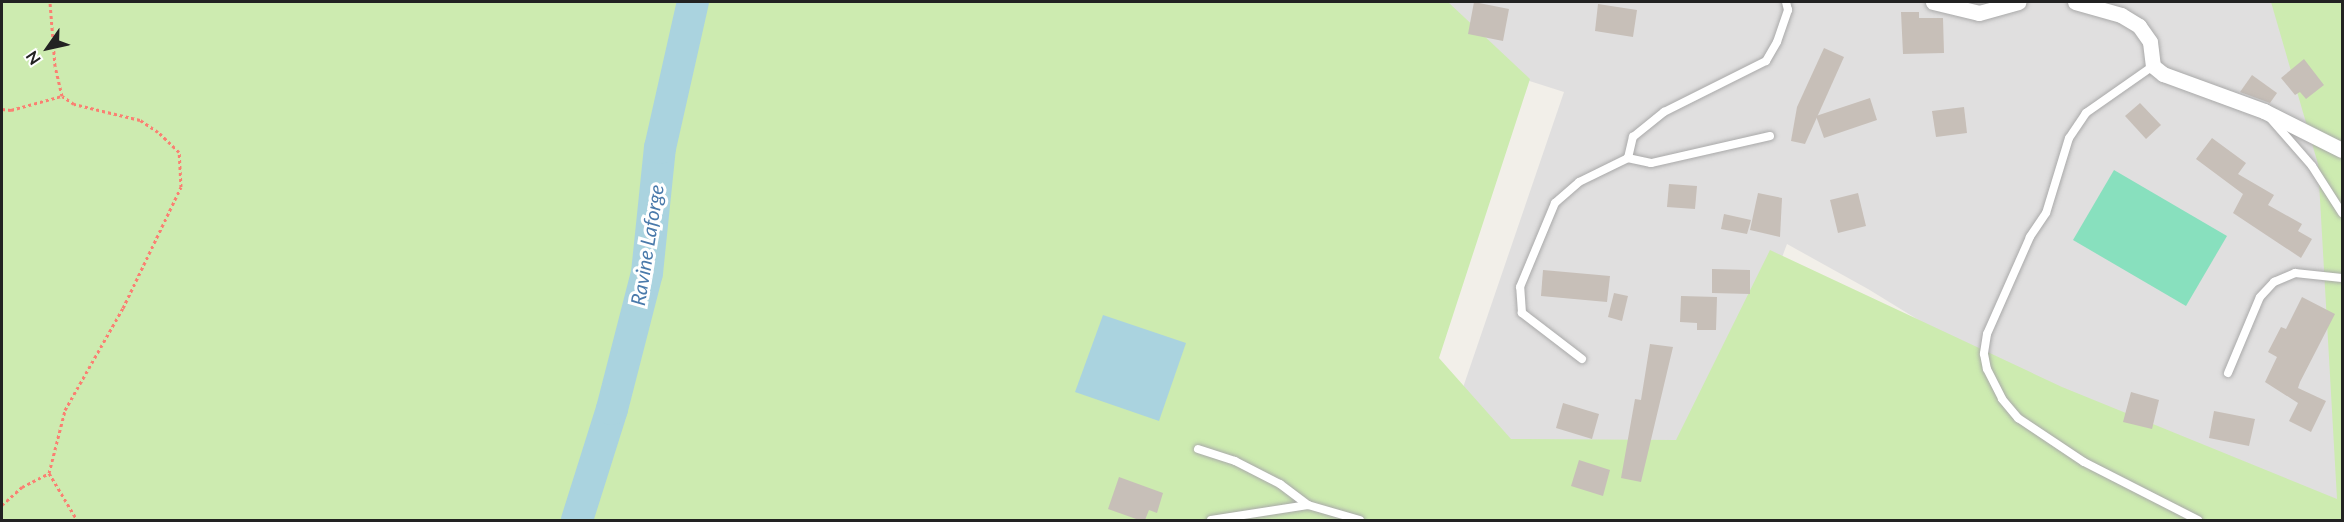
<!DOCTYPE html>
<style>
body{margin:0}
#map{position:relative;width:2344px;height:522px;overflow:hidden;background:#f2efe9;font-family:Lato,sans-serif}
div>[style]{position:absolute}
.residential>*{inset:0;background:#e0dfdf}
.grass>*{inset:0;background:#cdebb0}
.pitch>*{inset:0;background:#88e0be}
.water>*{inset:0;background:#aad3df}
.river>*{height:32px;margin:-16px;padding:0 16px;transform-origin:16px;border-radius:16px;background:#aad3df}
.building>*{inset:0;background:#c7bfb8}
.path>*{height:3px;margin-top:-1.5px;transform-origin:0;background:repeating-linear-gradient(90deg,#fa8072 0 3px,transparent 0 6px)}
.roads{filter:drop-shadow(0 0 2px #a9a9a9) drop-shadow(0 0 2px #a9a9a9)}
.service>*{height:8px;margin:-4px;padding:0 4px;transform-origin:4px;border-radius:4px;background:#fff}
.minor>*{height:15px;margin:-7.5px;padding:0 7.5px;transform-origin:7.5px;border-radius:7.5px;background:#fff}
span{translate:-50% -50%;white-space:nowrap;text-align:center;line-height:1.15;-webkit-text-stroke:6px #fff;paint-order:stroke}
.water-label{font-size:20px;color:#4a7aab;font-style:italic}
.frame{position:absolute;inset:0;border:3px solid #222;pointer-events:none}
.north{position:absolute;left:18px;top:18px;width:60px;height:60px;-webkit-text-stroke:4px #fff;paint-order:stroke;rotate:236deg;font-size:16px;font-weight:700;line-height:24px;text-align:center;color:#222}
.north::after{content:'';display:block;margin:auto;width:21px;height:27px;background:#222;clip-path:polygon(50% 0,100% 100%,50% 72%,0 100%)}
</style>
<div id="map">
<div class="residential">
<i style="clip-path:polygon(1422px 2px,2297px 2px,2342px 93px,2342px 520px,2245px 520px,1868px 289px,1787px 244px,1683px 520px,1442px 449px,1564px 92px,1412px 44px)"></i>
</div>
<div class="grass">
<i style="clip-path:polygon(2px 2px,1448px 2px,1530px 79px,1439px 358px,1511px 439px,1676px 440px,1770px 250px,2062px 387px,2337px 499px,2318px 164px,2271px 2px,2342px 2px,2342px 520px,2px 520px)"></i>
</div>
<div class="pitch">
<i style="clip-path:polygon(2114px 170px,2227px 236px,2186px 306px,2073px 240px)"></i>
</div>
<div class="water">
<i style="clip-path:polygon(1103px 315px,1186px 343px,1159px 421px,1075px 392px)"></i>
</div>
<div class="river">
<i style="left:577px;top:520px;width:116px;rotate:-72.5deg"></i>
<i style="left:612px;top:409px;width:140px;rotate:-75.6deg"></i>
<i style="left:647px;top:273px;width:126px;rotate:-84.1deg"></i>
<i style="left:660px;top:148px;width:150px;rotate:-77.3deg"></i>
</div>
<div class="building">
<i style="clip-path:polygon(1474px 2px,1509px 9px,1503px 41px,1468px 34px)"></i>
<i style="clip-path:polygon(1598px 4px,1637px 10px,1633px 37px,1595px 31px)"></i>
<i style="clip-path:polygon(1901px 12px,1919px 12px,1919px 18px,1943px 18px,1944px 53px,1903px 54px)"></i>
<i style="clip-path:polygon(1824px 48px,1844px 57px,1805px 144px,1791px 141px,1797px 107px)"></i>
<i style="clip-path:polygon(2304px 59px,2324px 85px,2306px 99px,2300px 92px,2295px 95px,2281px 78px)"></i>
<i style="clip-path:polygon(2252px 75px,2277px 93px,2270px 103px,2240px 92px)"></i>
<i style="clip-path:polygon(1870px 98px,1877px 120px,1824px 138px,1816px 116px)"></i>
<i style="clip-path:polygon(2140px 103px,2161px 125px,2146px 139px,2125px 116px)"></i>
<i style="clip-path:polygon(1964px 107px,1967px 133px,1936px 137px,1932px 111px)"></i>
<i style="clip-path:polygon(2212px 138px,2246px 163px,2238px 174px,2274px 195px,2268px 205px,2302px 224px,2298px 231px,2312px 239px,2301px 258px,2233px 213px,2243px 194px,2196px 159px)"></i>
<i style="clip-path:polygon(1669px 184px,1697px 186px,1695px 209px,1667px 207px)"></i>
<i style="clip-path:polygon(1758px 193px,1782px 198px,1780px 237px,1750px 230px)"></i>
<i style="clip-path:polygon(1858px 193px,1866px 226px,1838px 233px,1830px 200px)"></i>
<i style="clip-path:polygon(1724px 214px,1751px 220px,1747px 234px,1721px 229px)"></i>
<i style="clip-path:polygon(1712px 269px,1750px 270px,1750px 294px,1712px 293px)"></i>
<i style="clip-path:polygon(1543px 270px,1610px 276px,1607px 302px,1541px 296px)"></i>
<i style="clip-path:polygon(1614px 293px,1628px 296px,1622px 321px,1608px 317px)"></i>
<i style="clip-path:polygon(1681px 296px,1717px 297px,1716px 330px,1697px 330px,1697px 323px,1680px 322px)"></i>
<i style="clip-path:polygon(2302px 297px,2335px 314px,2300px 382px,2298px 388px,2326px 401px,2311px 432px,2289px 421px,2298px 403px,2265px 382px,2277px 357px,2268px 352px,2281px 327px,2286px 329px)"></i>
<i style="clip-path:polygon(1650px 344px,1673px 347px,1641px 482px,1621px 478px,1635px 399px,1641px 400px)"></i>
<i style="clip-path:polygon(2131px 392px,2159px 400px,2152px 429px,2123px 422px)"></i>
<i style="clip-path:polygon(1563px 403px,1599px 414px,1592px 439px,1556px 428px)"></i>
<i style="clip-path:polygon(2214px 411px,2255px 419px,2249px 446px,2209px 438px)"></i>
<i style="clip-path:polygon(1579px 460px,1610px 470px,1603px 496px,1571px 486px)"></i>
<i style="clip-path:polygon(1119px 477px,1163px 493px,1157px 513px,1149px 510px,1145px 520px,1139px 520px,1108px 509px)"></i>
</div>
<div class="path">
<i style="left:2px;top:109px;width:9px;rotate:6deg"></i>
<i style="left:11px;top:110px;width:53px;rotate:-15.4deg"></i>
<i style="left:49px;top:473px;width:55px;rotate:59.2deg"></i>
<i style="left:2px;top:505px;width:27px;rotate:-42deg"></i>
<i style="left:22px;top:487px;width:30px;rotate:-27deg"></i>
<i style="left:49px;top:473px;width:65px;rotate:-75.7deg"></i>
<i style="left:65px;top:410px;width:117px;rotate:-60.4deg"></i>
<i style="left:123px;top:308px;width:134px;rotate:-64.4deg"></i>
<i style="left:181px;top:187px;width:35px;rotate:-93deg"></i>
<i style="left:179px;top:152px;width:29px;rotate:-136deg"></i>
<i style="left:158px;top:132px;width:22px;rotate:-146deg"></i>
<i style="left:140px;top:120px;width:68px;rotate:-166.4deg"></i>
<i style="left:74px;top:104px;width:14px;rotate:-146deg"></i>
<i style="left:62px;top:96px;width:31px;rotate:-103deg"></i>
<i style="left:55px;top:66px;width:64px;rotate:-94.5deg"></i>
</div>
<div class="roads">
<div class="service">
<i style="left:2153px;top:66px;width:82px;rotate:145deg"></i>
<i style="left:2086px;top:113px;width:30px;rotate:124deg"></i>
<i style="left:2069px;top:138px;width:78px;rotate:107deg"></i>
<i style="left:2046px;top:213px;width:29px;rotate:124deg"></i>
<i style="left:2030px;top:237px;width:106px;rotate:113.9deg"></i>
<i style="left:1987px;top:334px;width:20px;rotate:99deg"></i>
<i style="left:1984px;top:354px;width:15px;rotate:79deg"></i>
<i style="left:1987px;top:369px;width:34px;rotate:63deg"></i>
<i style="left:2002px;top:399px;width:25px;rotate:50deg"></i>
<i style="left:2018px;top:418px;width:79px;rotate:33.7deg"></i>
<i style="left:2084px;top:462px;width:128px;rotate:27deg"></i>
<i style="left:2271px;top:119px;width:62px;rotate:48.9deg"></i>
<i style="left:2312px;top:166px;width:56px;rotate:57.4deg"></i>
<i style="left:1770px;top:136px;width:122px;rotate:167.2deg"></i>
<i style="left:1651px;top:163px;width:24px;rotate:-168deg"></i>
<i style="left:1628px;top:158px;width:22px;rotate:-77deg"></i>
<i style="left:1633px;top:137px;width:40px;rotate:-39deg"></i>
<i style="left:1664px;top:112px;width:114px;rotate:-26.6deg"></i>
<i style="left:1766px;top:61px;width:22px;rotate:-60deg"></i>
<i style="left:1777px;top:42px;width:34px;rotate:-71deg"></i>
<i style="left:1788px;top:10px;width:8px;rotate:-104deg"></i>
<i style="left:1582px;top:359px;width:76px;rotate:-142.5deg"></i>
<i style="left:1522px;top:313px;width:26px;rotate:-94deg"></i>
<i style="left:1520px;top:287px;width:91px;rotate:-67.4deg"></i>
<i style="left:1555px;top:203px;width:32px;rotate:-41deg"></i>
<i style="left:1579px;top:182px;width:55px;rotate:-26.1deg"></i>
<i style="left:2228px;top:373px;width:82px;rotate:-67.2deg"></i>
<i style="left:2260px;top:297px;width:21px;rotate:-47deg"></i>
<i style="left:2274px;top:282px;width:23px;rotate:-23deg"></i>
<i style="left:2295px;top:273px;width:47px;rotate:6.1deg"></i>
<i style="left:1198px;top:449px;width:39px;rotate:18deg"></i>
<i style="left:1235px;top:461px;width:51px;rotate:27.1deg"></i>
<i style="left:1280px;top:484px;width:35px;rotate:37deg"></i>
<i style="left:1308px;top:505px;width:54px;rotate:16.1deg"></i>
<i style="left:1211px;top:520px;width:98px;rotate:-8.8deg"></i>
</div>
<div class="minor">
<i style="left:1933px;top:2px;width:47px;rotate:13.4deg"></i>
<i style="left:1979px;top:13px;width:41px;rotate:-15.4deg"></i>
<i style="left:2075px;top:2px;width:48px;rotate:15.8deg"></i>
<i style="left:2121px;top:15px;width:21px;rotate:31deg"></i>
<i style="left:2139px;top:26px;width:19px;rotate:55deg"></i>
<i style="left:2150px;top:42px;width:24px;rotate:83deg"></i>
<i style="left:2153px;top:66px;width:13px;rotate:39deg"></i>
<i style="left:2163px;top:74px;width:108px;rotate:20.1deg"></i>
<i style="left:2264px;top:111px;width:87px;rotate:26.6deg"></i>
</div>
</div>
<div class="water-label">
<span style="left:647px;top:245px;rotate:-81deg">Ravine Laforge</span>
</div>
<div class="frame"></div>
<div class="north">N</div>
</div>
